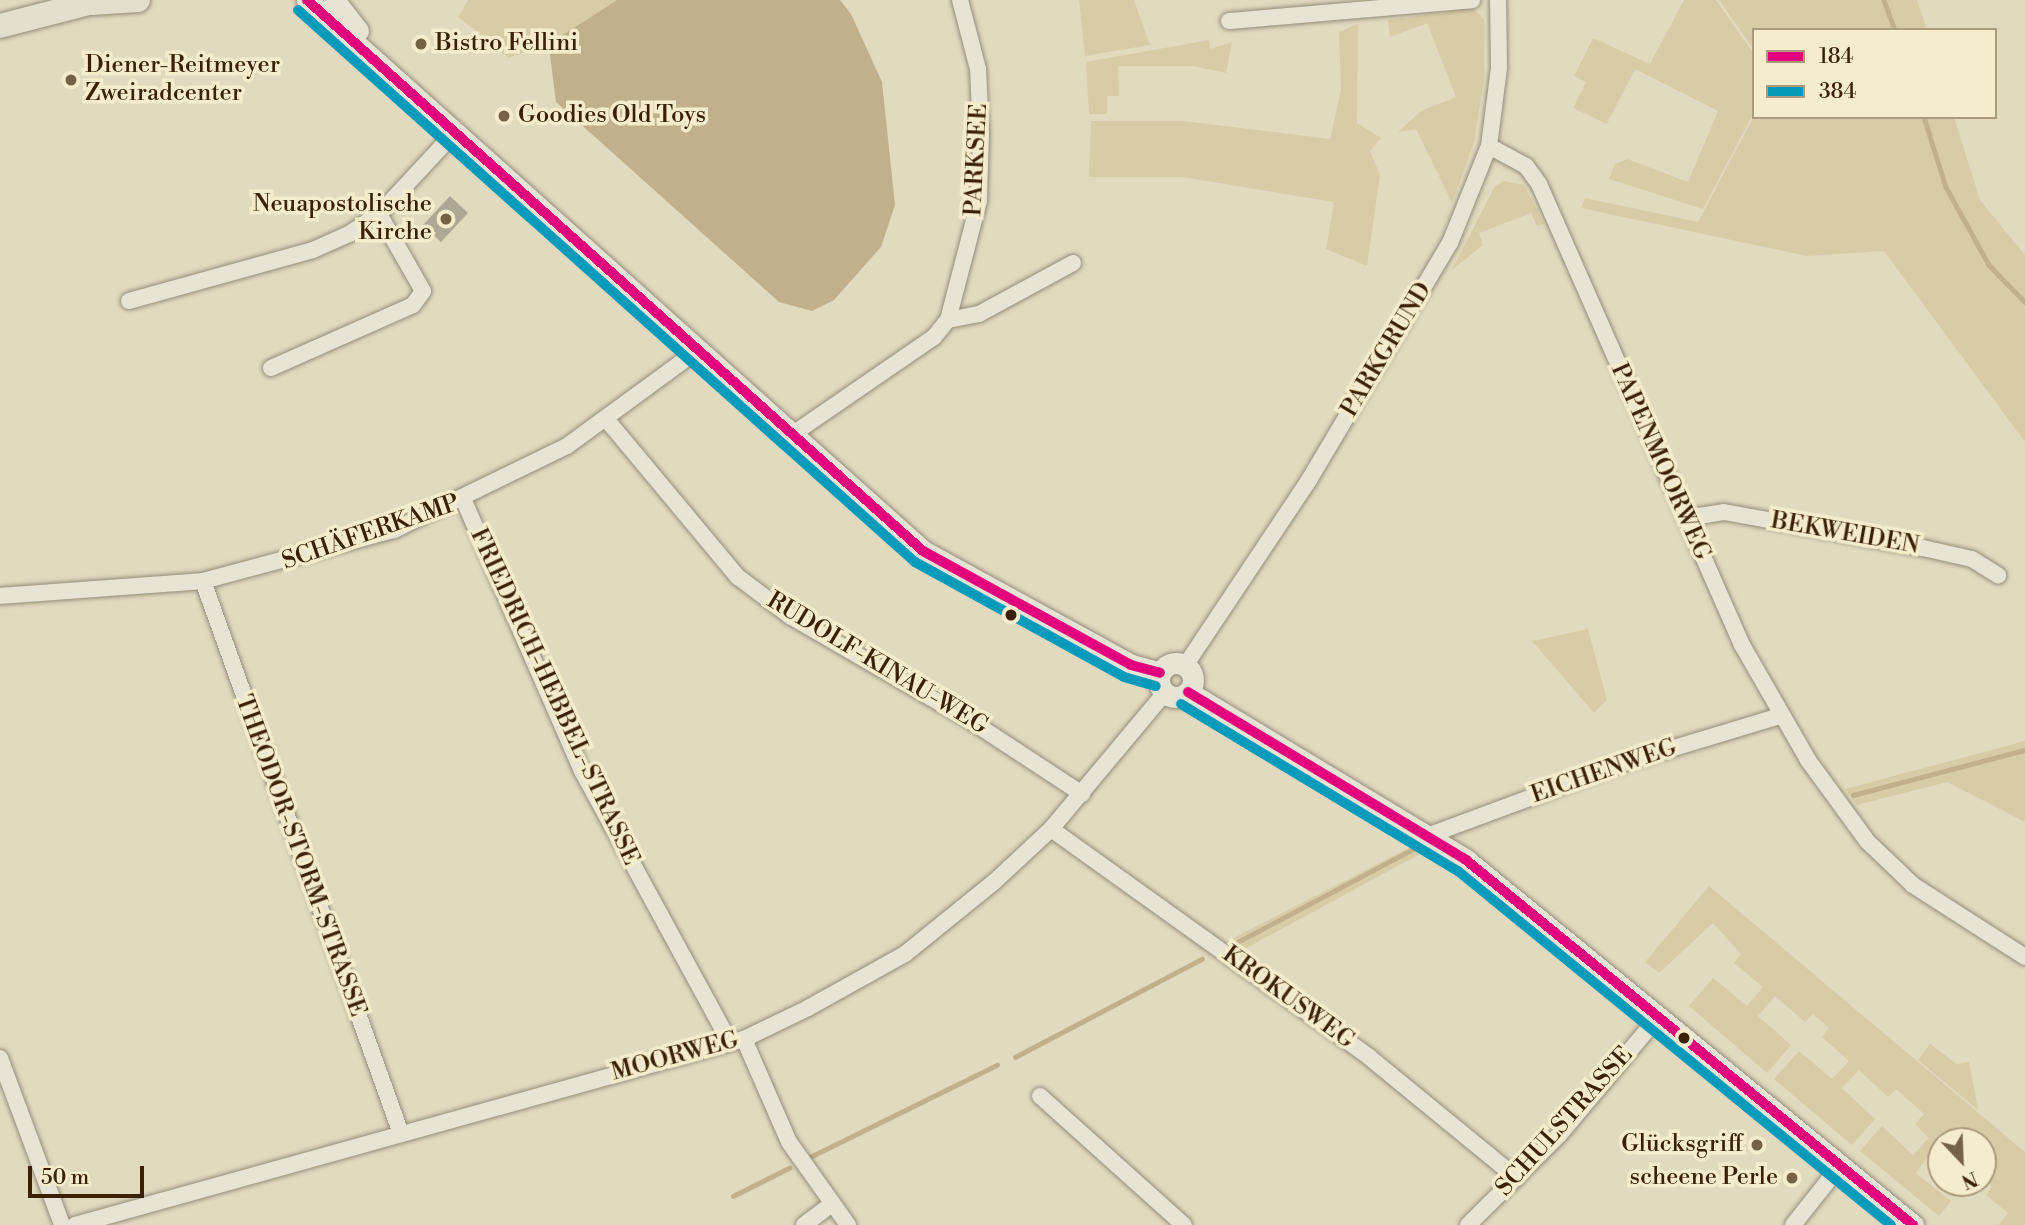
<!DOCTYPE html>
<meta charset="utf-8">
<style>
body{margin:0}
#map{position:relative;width:2025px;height:1225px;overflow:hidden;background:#e1dabf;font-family:"Libre Bodoni",serif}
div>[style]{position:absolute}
.green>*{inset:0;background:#d8cca7}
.water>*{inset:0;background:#c0b18c}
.stream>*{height:4.5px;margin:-2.25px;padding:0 2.25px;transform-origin:2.25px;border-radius:2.25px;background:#c0b18c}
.building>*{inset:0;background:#afa894}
.roads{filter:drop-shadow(0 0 2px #958d7a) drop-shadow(0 0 2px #958d7a)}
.street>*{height:16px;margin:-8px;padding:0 8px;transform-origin:8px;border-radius:8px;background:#e7e3d5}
.secondary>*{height:21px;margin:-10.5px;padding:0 10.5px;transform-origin:10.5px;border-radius:10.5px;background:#e7e3d5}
.secondary>.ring{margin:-10.5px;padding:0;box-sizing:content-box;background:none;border:21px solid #e7e3d5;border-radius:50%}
.primary>*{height:24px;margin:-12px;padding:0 12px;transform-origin:12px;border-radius:12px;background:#e3dece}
.bus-1>*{height:10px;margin:-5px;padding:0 5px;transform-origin:5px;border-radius:5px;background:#e5007d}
.bus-2>*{height:10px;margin:-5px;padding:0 5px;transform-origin:5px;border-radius:5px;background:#069bba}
.dots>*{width:19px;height:19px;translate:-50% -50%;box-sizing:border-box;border:4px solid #f5eccc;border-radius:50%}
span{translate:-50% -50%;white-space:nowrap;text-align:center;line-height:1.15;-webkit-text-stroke:7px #f5eccc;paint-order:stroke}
.poi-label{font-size:24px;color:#3a2106}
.left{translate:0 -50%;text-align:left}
.right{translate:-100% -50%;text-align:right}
.street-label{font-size:24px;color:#3a2106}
.legend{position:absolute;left:1752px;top:28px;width:245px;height:91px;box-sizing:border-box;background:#f5eccc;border:2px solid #aa9b7d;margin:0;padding:9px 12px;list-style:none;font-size:21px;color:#3a2106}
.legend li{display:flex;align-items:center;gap:14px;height:35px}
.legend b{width:35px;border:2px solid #aa9b7d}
.north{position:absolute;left:1927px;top:1127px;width:70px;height:70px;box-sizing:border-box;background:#f5eccc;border:2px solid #aa9b7d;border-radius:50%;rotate:157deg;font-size:19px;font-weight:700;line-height:28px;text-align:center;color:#3a2106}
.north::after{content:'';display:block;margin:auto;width:24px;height:32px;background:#746247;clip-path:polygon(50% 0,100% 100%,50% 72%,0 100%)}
.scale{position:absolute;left:28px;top:1166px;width:116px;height:32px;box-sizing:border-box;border:4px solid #3a2106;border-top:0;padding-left:9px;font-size:21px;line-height:24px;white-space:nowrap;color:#3a2106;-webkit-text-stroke:5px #f5eccc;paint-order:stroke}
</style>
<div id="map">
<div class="green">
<i style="clip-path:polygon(468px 0,617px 0,561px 36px,509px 58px,458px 17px)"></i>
<i style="clip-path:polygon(1079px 0,1134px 0,1150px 45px,1085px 56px)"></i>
<i style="clip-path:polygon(1684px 0,1716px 0,1754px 54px,1754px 112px,1703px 209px,1609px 179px,1615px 164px,1627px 159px,1688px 182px,1718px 111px,1635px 69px,1607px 124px,1573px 108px,1586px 82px,1574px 76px,1593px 38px,1650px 64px)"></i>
<i style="clip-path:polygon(1719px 0,1917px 0,1927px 30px,1754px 30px,1754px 50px)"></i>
<i style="clip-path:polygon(1473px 8px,1484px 19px,1484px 79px,1474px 142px,1452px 203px,1416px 129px,1398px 132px,1421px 111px,1456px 97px,1427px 23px,1390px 37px,1388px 20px)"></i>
<i style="clip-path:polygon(1358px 24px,1357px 123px,1381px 138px,1370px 151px,1380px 175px,1367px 266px,1326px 249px,1334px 202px,1183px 177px,1089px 177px,1091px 121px,1184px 121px,1330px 139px,1341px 90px,1339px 32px)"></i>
<i style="clip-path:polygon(1209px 40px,1210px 49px,1232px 42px,1226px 73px,1192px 66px,1118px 66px,1119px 96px,1107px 96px,1107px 114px,1089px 114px,1086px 62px)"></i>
<i style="clip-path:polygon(1754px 116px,1954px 117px,1980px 200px,2025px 255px,2025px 442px,1884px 251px,1807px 256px,1581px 208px,1585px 198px,1698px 222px)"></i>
<i style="clip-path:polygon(1504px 181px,1524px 185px,1544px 224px,1537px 226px,1531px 213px,1479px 233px,1483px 245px,1452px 270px,1495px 186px)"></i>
<i style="clip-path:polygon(1588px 629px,1607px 700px,1594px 713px,1532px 641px)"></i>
<i style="clip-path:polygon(2025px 741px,2025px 822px,1947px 782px,1857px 805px,1845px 789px)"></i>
<i style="clip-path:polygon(1420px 842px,1429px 849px,1239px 952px,1224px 943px)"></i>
<i style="clip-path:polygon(1709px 886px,2025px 1152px,2025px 1225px,1998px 1225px,2008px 1213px,1986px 1195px,1992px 1187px,1983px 1179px,1983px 1141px,1941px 1141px,1941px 1162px,1930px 1154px,1916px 1173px,1951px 1201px,1939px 1216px,1860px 1151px,1882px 1126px,1913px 1155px,1929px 1138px,1915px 1124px,1924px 1114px,1896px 1089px,1888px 1097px,1859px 1070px,1842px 1088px,1875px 1119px,1852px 1145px,1774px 1079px,1799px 1051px,1832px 1079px,1849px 1061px,1822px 1037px,1829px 1028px,1813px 1014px,1805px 1022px,1775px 996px,1758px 1016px,1791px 1045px,1767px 1073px,1689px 1006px,1713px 978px,1747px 1006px,1763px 987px,1734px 963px,1741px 954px,1713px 923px,1659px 973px,1645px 962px)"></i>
<i style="clip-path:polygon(1930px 1044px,1957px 1064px,1969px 1062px,1978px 1110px,1918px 1060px)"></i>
</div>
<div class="water">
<i style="clip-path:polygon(617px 0,840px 0,851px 14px,882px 82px,895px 205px,881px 247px,834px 300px,812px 311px,779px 302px,556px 102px,550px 55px,561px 36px)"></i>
</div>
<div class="stream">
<i style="left:1884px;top:0;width:32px;rotate:70deg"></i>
<i style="left:1924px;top:117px;width:73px;rotate:72.6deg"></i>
<i style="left:1946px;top:187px;width:89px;rotate:61.1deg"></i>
<i style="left:1989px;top:265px;width:52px;rotate:45.8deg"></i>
<i style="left:1853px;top:795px;width:178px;rotate:-14.7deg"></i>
<i style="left:1232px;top:945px;width:216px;rotate:-27.9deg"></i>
<i style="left:1015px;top:1057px;width:211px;rotate:-27.7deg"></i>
<i style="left:812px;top:1156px;width:206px;rotate:-26.2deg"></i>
<i style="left:733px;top:1196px;width:63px;rotate:-26.6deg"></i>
</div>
<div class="building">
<i style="clip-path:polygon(450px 196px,468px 213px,441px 242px,423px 225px)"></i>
</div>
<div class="roads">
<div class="street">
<i style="left:1229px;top:21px;width:244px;rotate:-4.9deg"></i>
<i style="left:1489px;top:146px;width:42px;rotate:28.4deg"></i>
<i style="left:1526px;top:166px;width:22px;rotate:54deg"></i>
<i style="left:1539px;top:184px;width:504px;rotate:66.23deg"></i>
<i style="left:1742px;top:645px;width:133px;rotate:60.1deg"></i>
<i style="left:1808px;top:760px;width:100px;rotate:53.9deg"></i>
<i style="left:1867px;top:841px;width:64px;rotate:43.7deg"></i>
<i style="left:1913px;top:885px;width:133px;rotate:32.7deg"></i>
<i style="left:129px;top:301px;width:191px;rotate:-15.5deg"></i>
<i style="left:313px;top:250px;width:39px;rotate:-24deg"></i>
<i style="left:349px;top:234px;width:36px;rotate:-34deg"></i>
<i style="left:379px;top:214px;width:113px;rotate:-47.1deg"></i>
<i style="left:948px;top:320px;width:32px;rotate:-11deg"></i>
<i style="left:979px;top:314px;width:107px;rotate:-28.5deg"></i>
<i style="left:271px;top:368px;width:155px;rotate:-23.9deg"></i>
<i style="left:413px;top:305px;width:17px;rotate:-54deg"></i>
<i style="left:423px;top:291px;width:89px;rotate:-119.7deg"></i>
<i style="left:607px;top:420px;width:204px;rotate:50.2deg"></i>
<i style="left:738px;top:577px;width:65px;rotate:36.9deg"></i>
<i style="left:790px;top:616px;width:209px;rotate:30.1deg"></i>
<i style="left:971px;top:721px;width:133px;rotate:33.3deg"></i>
<i style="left:790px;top:436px;width:175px;rotate:-34.5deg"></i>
<i style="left:934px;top:337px;width:22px;rotate:-51deg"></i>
<i style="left:948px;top:320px;width:123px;rotate:-75.4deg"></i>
<i style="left:979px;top:201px;width:67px;rotate:-88.3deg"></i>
<i style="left:981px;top:134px;width:65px;rotate:-92.6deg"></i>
<i style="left:978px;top:69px;width:71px;rotate:-104.6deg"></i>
<i style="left:464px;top:501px;width:295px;rotate:66.4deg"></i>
<i style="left:582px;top:771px;width:305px;rotate:61.4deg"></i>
<i style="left:1686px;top:518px;width:38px;rotate:-9deg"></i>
<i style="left:1724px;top:512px;width:202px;rotate:10.3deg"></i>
<i style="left:1923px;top:548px;width:50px;rotate:12.7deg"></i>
<i style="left:1972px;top:559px;width:31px;rotate:32deg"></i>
<i style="left:203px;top:581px;width:584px;rotate:70.29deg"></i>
<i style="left:0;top:596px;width:204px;rotate:-4.2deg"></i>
<i style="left:203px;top:581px;width:198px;rotate:-15deg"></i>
<i style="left:394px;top:530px;width:192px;rotate:-25.9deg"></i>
<i style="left:567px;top:446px;width:161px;rotate:-36.2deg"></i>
<i style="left:1185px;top:666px;width:224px;rotate:-56.3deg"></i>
<i style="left:1309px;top:480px;width:276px;rotate:-59.3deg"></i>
<i style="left:1450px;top:243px;width:105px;rotate:-68.1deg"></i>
<i style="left:1489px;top:146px;width:79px;rotate:-82.7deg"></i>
<i style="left:1499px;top:68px;width:68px;rotate:-90.8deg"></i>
<i style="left:1051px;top:829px;width:391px;rotate:35.6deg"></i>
<i style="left:1369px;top:1057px;width:191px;rotate:39.3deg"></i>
<i style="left:1430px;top:835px;width:207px;rotate:-20.4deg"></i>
<i style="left:1624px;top:763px;width:163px;rotate:-16.8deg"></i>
<i style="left:744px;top:1039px;width:112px;rotate:66.4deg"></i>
<i style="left:789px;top:1142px;width:102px;rotate:54.6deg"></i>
<i style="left:0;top:1058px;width:178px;rotate:69.6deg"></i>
<i style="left:1040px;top:1096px;width:193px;rotate:41.9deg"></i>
<i style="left:75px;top:1225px;width:694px;rotate:-15.54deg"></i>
<i style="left:744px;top:1039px;width:71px;rotate:-25.8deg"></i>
<i style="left:808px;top:1008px;width:111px;rotate:-29.1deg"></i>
<i style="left:905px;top:954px;width:114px;rotate:-39deg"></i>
<i style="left:994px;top:882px;width:78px;rotate:-42.9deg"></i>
<i style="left:1051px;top:829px;width:176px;rotate:-50.1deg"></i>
<i style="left:804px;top:1225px;width:35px;rotate:-37deg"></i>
<i style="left:1468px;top:1225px;width:129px;rotate:-44.7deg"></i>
<i style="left:1560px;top:1134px;width:154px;rotate:-50deg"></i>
<i style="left:1793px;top:1225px;width:75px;rotate:-51.5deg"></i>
</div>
<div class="secondary">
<i style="left:307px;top:0;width:826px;rotate:41.81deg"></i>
<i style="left:923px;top:551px;width:237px;rotate:28.7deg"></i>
<i style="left:1131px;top:665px;width:30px;rotate:15deg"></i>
<i style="left:334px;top:0;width:39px;rotate:52deg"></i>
<i class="ring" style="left:1159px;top:663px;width:13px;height:13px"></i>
<i style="left:1188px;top:692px;width:325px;rotate:31.1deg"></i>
<i style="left:1466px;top:860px;width:577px;rotate:39.23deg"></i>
</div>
<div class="primary">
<i style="left:91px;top:3px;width:47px;rotate:-3.7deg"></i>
<i style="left:0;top:26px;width:103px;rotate:-14.6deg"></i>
</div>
</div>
<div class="bus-1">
<i style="left:307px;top:0;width:826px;rotate:41.81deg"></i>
<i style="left:923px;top:551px;width:237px;rotate:28.7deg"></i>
<i style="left:1131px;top:665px;width:30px;rotate:15deg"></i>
<i style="left:1188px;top:692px;width:325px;rotate:31.1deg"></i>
<i style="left:1466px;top:860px;width:577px;rotate:39.23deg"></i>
</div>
<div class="bus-2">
<i style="left:298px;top:10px;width:828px;rotate:41.82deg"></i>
<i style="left:915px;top:562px;width:239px;rotate:28.8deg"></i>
<i style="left:1124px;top:677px;width:33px;rotate:16deg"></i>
<i style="left:1181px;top:704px;width:323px;rotate:31.1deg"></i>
<i style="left:1458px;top:871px;width:559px;rotate:39.27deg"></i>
</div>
<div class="dots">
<i style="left:421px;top:44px;background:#746247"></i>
<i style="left:71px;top:80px;background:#746247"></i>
<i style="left:504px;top:116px;background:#746247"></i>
<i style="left:446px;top:219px;background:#746247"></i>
<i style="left:1011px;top:615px;background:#3a2106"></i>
<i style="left:1684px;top:1038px;background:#3a2106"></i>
<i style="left:1757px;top:1145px;background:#746247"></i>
<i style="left:1792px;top:1178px;background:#746247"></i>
</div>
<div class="poi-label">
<span class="left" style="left:435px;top:44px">Bistro Fellini</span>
<span class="left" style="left:85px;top:80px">Diener-Reitmeyer<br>Zweiradcenter</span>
<span class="left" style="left:518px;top:116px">Goodies Old Toys</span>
<span class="right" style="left:432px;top:219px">Neuapostolische<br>Kirche</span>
<span class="right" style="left:1743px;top:1145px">Glücksgriff</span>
<span class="right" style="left:1778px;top:1178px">scheene Perle</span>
</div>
<div class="street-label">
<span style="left:977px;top:160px;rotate:-87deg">PARKSEE</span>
<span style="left:1387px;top:350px;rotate:-59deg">PARKGRUND</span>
<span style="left:1660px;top:462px;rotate:66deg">PAPENMOORWEG</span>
<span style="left:371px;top:533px;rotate:-19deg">SCHÄFERKAMP</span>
<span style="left:1845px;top:534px;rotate:10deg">BEKWEIDEN</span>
<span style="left:877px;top:664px;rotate:31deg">RUDOLF-KINAU-WEG</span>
<span style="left:554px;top:697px;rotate:65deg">FRIEDRICH-HEBBEL-STRASSE</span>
<span style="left:1604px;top:772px;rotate:-19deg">EICHENWEG</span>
<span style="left:300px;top:856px;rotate:70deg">THEODOR-STORM-STRASSE</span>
<span style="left:1288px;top:998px;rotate:36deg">KROKUSWEG</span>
<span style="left:675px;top:1057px;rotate:-15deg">MOORWEG</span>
<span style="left:1565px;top:1122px;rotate:-48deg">SCHULSTRASSE</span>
</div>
<ul class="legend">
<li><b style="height:9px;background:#e5007d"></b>184</li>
<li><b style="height:9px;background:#069bba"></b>384</li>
</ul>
<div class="north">N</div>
<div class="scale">50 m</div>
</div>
